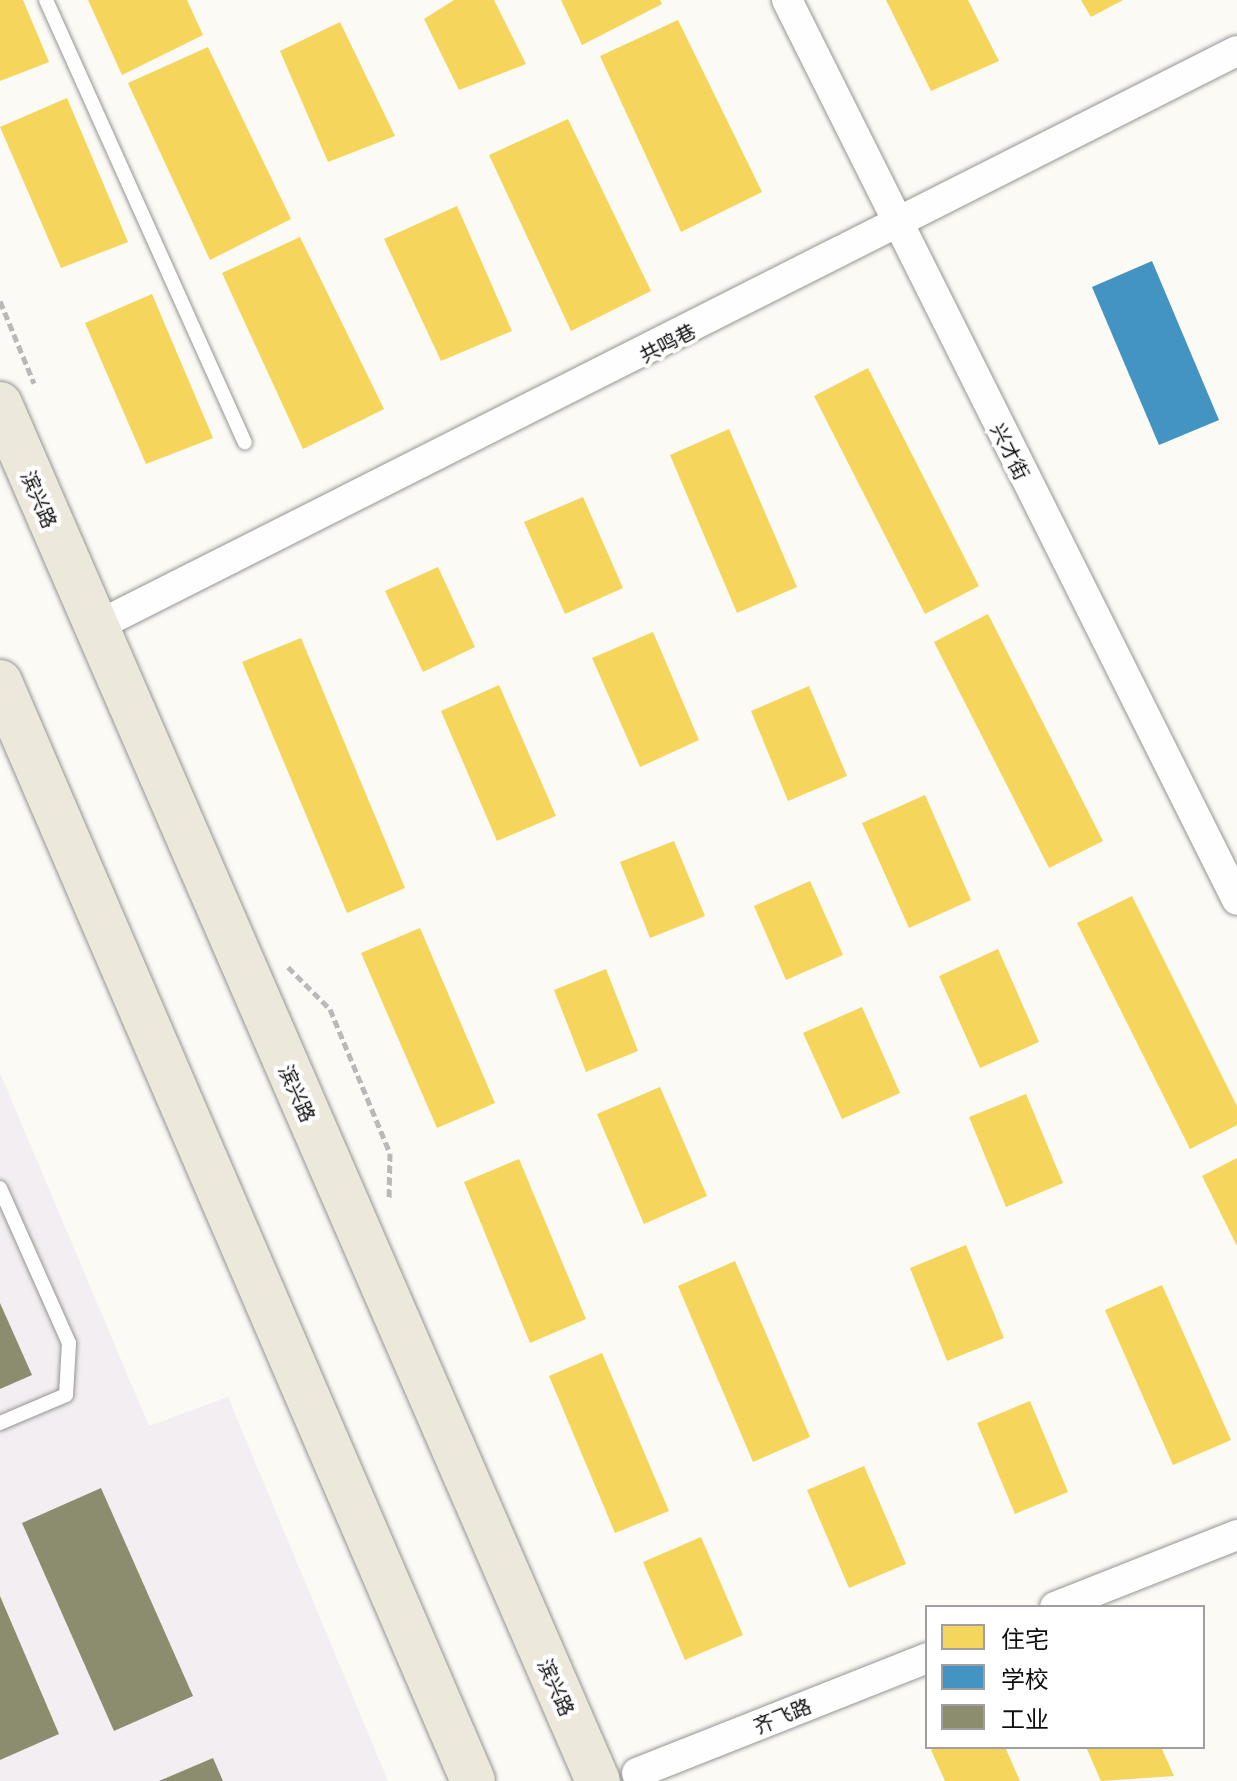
<!DOCTYPE html>
<meta charset="utf-8">
<style>
body{margin:0}
#map{position:relative;width:1237px;height:1781px;overflow:hidden;background:#fbfaf5;font-family:Georgia,"Noto Sans SC",serif}
div>[style]{position:absolute}
.industrial>*{inset:0;background:#f3eef1}
.homes>*{inset:0;background:#f6d55c}
.schools>*{inset:0;background:#4393c3}
.industry>*{inset:0;background:#8c8c6e}
.path>*{height:5px;margin-top:-2.5px;transform-origin:0;background:repeating-linear-gradient(90deg,#b9b9b8 0 8px,transparent 0 12px)}
.roads{filter:drop-shadow(0 0 2px #959593) drop-shadow(0 0 2px #959593)}
.service>*{height:14px;margin:-7px;padding:0 7px;transform-origin:7px;border-radius:7px;background:#fefefe}
.minor>*{height:30px;margin:-15px;padding:0 15px;transform-origin:15px;border-radius:15px;background:#fefefe}
.primary>*{height:44px;margin:-22px;padding:0 22px;transform-origin:22px;border-radius:22px;background:#ece8db}
span{translate:-50% -50%;white-space:nowrap;text-align:center;line-height:1.15;-webkit-text-stroke:8px #fff;paint-order:stroke}
.street-label{font-size:20px;color:#0f0f0f}
.legend{position:absolute;left:925px;top:1605px;width:280px;height:144px;box-sizing:border-box;background:#fff;border:2px solid #9f9f9f;margin:0;padding:10px 14px;list-style:none;font-size:24px;color:#0f0f0f}
.legend li{display:flex;align-items:center;gap:16px;height:40px}
.legend b{width:40px;border:2px solid #9f9f9f}
</style>
<div id="map">
<div class="industrial">
<i style="clip-path:polygon(0 1073px,149px 1426px,228px 1397px,388px 1781px,0 1781px)"></i>
</div>
<div class="homes">
<i style="clip-path:polygon(0 0,23px 0,49px 62px,0 81px)"></i>
<i style="clip-path:polygon(88px 0,187px 0,203px 35px,122px 75px)"></i>
<i style="clip-path:polygon(454px 0,494px 0,526px 64px,459px 90px,424px 19px)"></i>
<i style="clip-path:polygon(561px 0,660px 0,662px 4px,582px 45px)"></i>
<i style="clip-path:polygon(886px 0,968px 0,999px 61px,931px 91px)"></i>
<i style="clip-path:polygon(1081px 0,1123px 0,1091px 17px)"></i>
<i style="clip-path:polygon(678px 20px,762px 192px,681px 232px,600px 56px)"></i>
<i style="clip-path:polygon(340px 22px,395px 136px,328px 162px,280px 51px)"></i>
<i style="clip-path:polygon(208px 47px,291px 219px,210px 260px,128px 83px)"></i>
<i style="clip-path:polygon(67px 98px,128px 242px,61px 268px,0 127px)"></i>
<i style="clip-path:polygon(568px 119px,651px 291px,571px 331px,489px 155px)"></i>
<i style="clip-path:polygon(457px 206px,512px 331px,441px 361px,384px 239px)"></i>
<i style="clip-path:polygon(300px 237px,384px 409px,303px 449px,222px 273px)"></i>
<i style="clip-path:polygon(152px 294px,213px 438px,146px 464px,85px 323px)"></i>
<i style="clip-path:polygon(868px 368px,979px 586px,925px 614px,814px 396px)"></i>
<i style="clip-path:polygon(729px 429px,797px 587px,737px 613px,670px 455px)"></i>
<i style="clip-path:polygon(583px 497px,623px 588px,565px 614px,524px 522px)"></i>
<i style="clip-path:polygon(438px 567px,475px 647px,423px 672px,385px 591px)"></i>
<i style="clip-path:polygon(988px 614px,1103px 841px,1049px 868px,934px 642px)"></i>
<i style="clip-path:polygon(653px 632px,699px 740px,640px 767px,592px 658px)"></i>
<i style="clip-path:polygon(301px 638px,405px 888px,347px 913px,242px 662px)"></i>
<i style="clip-path:polygon(499px 685px,556px 816px,497px 841px,441px 711px)"></i>
<i style="clip-path:polygon(809px 686px,847px 776px,788px 801px,751px 711px)"></i>
<i style="clip-path:polygon(925px 795px,971px 900px,909px 928px,862px 823px)"></i>
<i style="clip-path:polygon(674px 841px,705px 916px,650px 938px,620px 862px)"></i>
<i style="clip-path:polygon(810px 881px,843px 955px,786px 980px,754px 906px)"></i>
<i style="clip-path:polygon(1132px 896px,1237px 1106px,1237px 1125px,1190px 1149px,1077px 923px)"></i>
<i style="clip-path:polygon(420px 928px,495px 1103px,437px 1128px,361px 953px)"></i>
<i style="clip-path:polygon(998px 949px,1039px 1042px,980px 1068px,939px 976px)"></i>
<i style="clip-path:polygon(606px 969px,638px 1051px,586px 1072px,554px 990px)"></i>
<i style="clip-path:polygon(862px 1007px,900px 1093px,842px 1119px,803px 1033px)"></i>
<i style="clip-path:polygon(660px 1087px,707px 1196px,644px 1224px,597px 1114px)"></i>
<i style="clip-path:polygon(1026px 1094px,1063px 1183px,1006px 1207px,969px 1117px)"></i>
<i style="clip-path:polygon(1237px 1158px,1237px 1246px,1202px 1176px)"></i>
<i style="clip-path:polygon(519px 1159px,586px 1319px,530px 1343px,464px 1182px)"></i>
<i style="clip-path:polygon(966px 1245px,1004px 1338px,947px 1361px,910px 1268px)"></i>
<i style="clip-path:polygon(735px 1261px,810px 1437px,753px 1462px,678px 1286px)"></i>
<i style="clip-path:polygon(1162px 1285px,1231px 1440px,1173px 1465px,1105px 1310px)"></i>
<i style="clip-path:polygon(602px 1353px,669px 1511px,615px 1533px,549px 1376px)"></i>
<i style="clip-path:polygon(1030px 1401px,1068px 1492px,1015px 1514px,977px 1423px)"></i>
<i style="clip-path:polygon(864px 1466px,906px 1564px,849px 1588px,807px 1490px)"></i>
<i style="clip-path:polygon(701px 1537px,743px 1635px,685px 1660px,643px 1562px)"></i>
<i style="clip-path:polygon(937px 1747px,1005px 1747px,1020px 1781px,945px 1781px,931px 1750px)"></i>
<i style="clip-path:polygon(1086px 1747px,1161px 1747px,1174px 1776px,1101px 1781px)"></i>
</div>
<div class="schools">
<i style="clip-path:polygon(1152px 261px,1219px 420px,1159px 445px,1092px 287px)"></i>
</div>
<div class="industry">
<i style="clip-path:polygon(0 1303px,32px 1375px,0 1389px)"></i>
<i style="clip-path:polygon(101px 1488px,193px 1696px,114px 1731px,22px 1523px)"></i>
<i style="clip-path:polygon(0 1596px,59px 1734px,0 1760px)"></i>
<i style="clip-path:polygon(213px 1758px,223px 1781px,159px 1781px)"></i>
</div>
<div class="path">
<i style="left:0;top:301px;width:89px;rotate:67.5deg"></i>
<i style="left:288px;top:967px;width:59px;rotate:45deg"></i>
<i style="left:330px;top:1009px;width:156px;rotate:67.4deg"></i>
<i style="left:390px;top:1153px;width:46px;rotate:91.2deg"></i>
</div>
<div class="roads">
<div class="service">
<i style="left:46px;top:0;width:485px;rotate:65.8deg"></i>
<i style="left:0;top:1188px;width:170px;rotate:66deg"></i>
<i style="left:69px;top:1343px;width:52px;rotate:93.3deg"></i>
<i style="left:66px;top:1395px;width:72px;rotate:157deg"></i>
</div>
<div class="minor">
<i style="left:787px;top:0;width:1006px;rotate:63.43deg"></i>
<i style="left:95px;top:627px;width:1279px;rotate:-26.77deg"></i>
<i style="left:1055px;top:1607px;width:196px;rotate:-21.6deg"></i>
<i style="left:637px;top:1773px;width:312px;rotate:-21.6deg"></i>
</div>
<div class="primary">
<i style="left:0;top:404px;width:1501px;rotate:66.53deg"></i>
<i style="left:0;top:682px;width:1196px;rotate:66.71deg"></i>
</div>
</div>
<div class="street-label">
<span style="left:667px;top:342px;rotate:-27deg">共鸣巷</span>
<span style="left:1011px;top:451px;rotate:63deg">兴才街</span>
<span style="left:40px;top:499px;rotate:67deg">滨兴路</span>
<span style="left:298px;top:1093px;rotate:66deg">滨兴路</span>
<span style="left:557px;top:1687px;rotate:66deg">滨兴路</span>
<span style="left:782px;top:1715px;rotate:-22deg">齐飞路</span>
</div>
<ul class="legend">
<li><b style="height:22px;background:#f6d55c"></b>住宅</li>
<li><b style="height:22px;background:#4393c3"></b>学校</li>
<li><b style="height:22px;background:#8c8c6e"></b>工业</li>
</ul>
</div>
